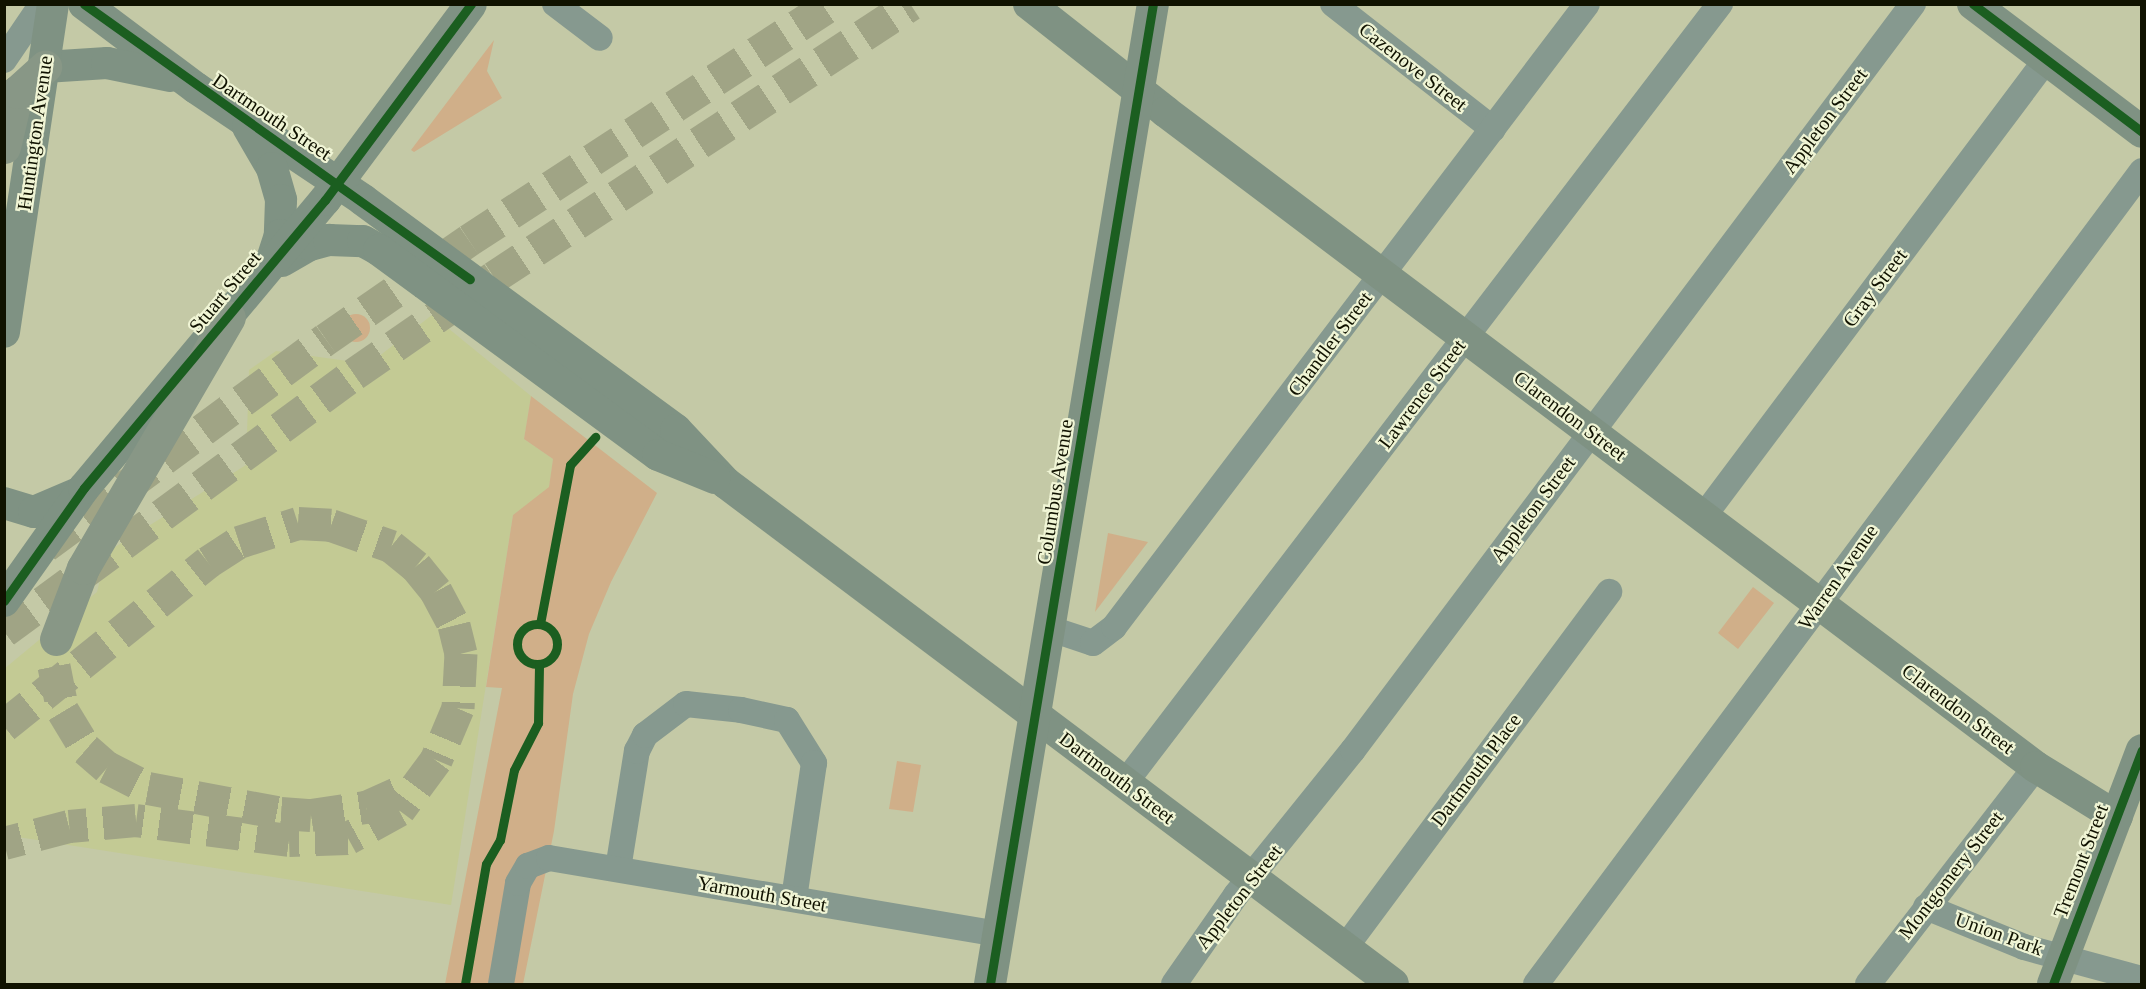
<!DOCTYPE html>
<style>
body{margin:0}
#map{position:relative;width:2146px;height:989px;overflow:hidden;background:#c4c9a6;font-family:"Times New Roman",serif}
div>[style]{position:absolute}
.built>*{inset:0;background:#c3ca94}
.green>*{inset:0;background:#d0af89}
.round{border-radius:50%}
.highway-tunnel>*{height:33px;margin-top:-16.5px;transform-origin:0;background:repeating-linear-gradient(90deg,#a0a485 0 33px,transparent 0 49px)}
.minor>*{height:26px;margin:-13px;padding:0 13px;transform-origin:13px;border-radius:13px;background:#86998f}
.major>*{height:32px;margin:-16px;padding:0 16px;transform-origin:16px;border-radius:16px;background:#7f9283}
.highway>*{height:33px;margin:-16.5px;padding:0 16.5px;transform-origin:16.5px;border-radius:16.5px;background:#889786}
.cycleway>*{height:9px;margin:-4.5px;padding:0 4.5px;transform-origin:4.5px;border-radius:4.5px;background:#1b5e20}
.cycleway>.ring{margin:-4.5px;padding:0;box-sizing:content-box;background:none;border:9px solid #1b5e20;border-radius:50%}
span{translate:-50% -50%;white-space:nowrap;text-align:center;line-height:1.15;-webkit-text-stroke:4.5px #f0f5d5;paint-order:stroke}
.street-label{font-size:20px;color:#101200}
.frame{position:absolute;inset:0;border:6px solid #101200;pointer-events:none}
</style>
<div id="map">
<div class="built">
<i style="clip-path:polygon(432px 315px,531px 396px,524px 439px,553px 459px,549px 488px,513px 515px,451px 905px,5px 835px,4px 669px,97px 592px,107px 552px,246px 465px,249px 370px,276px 351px,369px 364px)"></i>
</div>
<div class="green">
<i style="clip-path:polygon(494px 40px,487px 71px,502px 98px,414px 152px,411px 150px)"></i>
<i class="round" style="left:342px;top:314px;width:28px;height:28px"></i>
<i style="clip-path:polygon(531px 396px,657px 493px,611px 582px,589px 634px,573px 694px,554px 831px,523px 984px,445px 984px,502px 688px,486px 687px,513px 515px,549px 487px,553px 459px,524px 439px)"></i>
<i style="clip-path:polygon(1108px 533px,1148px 542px,1095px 612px)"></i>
<i style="clip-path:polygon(1753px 587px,1774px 603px,1738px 649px,1718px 633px)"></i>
<i style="clip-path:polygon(897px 761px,921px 765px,913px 812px,889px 809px)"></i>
</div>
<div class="highway-tunnel">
<i style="left:45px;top:546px;width:349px;rotate:-36.4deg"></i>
<i style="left:326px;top:339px;width:174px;rotate:-34.7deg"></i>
<i style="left:469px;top:240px;width:432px;rotate:-33.1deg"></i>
<i style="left:4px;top:631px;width:434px;rotate:-36.3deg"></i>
<i style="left:354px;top:374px;width:170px;rotate:-34.7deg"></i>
<i style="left:494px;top:277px;width:498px;rotate:-33.2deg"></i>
<i style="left:54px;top:666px;width:46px;rotate:78.7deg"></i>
<i style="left:63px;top:711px;width:44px;rotate:58.8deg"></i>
<i style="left:86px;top:749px;width:28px;rotate:41deg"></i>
<i style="left:107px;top:767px;width:46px;rotate:27.1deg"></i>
<i style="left:148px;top:788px;width:135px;rotate:10.6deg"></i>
<i style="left:281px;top:813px;width:30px;rotate:4deg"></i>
<i style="left:311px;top:815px;width:56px;rotate:-8.3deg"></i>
<i style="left:366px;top:807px;width:36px;rotate:-24deg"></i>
<i style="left:4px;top:726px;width:262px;rotate:-38.8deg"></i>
<i style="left:208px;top:562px;width:37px;rotate:-33deg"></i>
<i style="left:239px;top:542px;width:62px;rotate:-17.9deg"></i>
<i style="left:298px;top:523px;width:33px;rotate:3deg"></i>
<i style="left:331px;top:525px;width:64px;rotate:19.3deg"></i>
<i style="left:391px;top:546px;width:32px;rotate:39deg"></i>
<i style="left:416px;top:566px;width:32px;rotate:51deg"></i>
<i style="left:436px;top:591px;width:38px;rotate:62deg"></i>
<i style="left:454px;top:625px;width:29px;rotate:76deg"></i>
<i style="left:461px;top:653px;width:55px;rotate:93.1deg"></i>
<i style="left:458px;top:708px;width:56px;rotate:112.9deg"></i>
<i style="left:436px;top:760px;width:62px;rotate:126.5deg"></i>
<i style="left:399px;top:810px;width:58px;rotate:151.2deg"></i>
<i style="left:348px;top:838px;width:59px;rotate:178.1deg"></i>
<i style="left:289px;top:840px;width:154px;rotate:-172.6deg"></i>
<i style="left:136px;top:820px;width:67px;rotate:174.9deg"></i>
<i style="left:69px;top:826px;width:67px;rotate:165.3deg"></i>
</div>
<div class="minor">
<i style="left:555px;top:4px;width:56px;rotate:37.1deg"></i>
<i style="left:1333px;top:4px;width:203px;rotate:38deg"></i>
<i style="left:4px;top:60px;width:68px;rotate:-55.8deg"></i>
<i style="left:1703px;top:517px;width:571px;rotate:-53.11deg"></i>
<i style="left:1051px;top:629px;width:44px;rotate:18.4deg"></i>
<i style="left:1093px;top:643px;width:26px;rotate:-37deg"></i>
<i style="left:1114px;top:627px;width:782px;rotate:-52.79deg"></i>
<i style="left:1124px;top:784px;width:982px;rotate:-52.62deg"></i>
<i style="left:618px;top:869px;width:120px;rotate:-80.9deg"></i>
<i style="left:637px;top:751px;width:18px;rotate:-63deg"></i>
<i style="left:645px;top:735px;width:51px;rotate:-37.1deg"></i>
<i style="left:686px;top:704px;width:55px;rotate:6.2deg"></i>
<i style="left:741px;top:710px;width:47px;rotate:12.3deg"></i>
<i style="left:787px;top:720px;width:51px;rotate:57.9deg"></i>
<i style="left:814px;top:763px;width:137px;rotate:98.4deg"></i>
<i style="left:1926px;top:907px;width:106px;rotate:22.2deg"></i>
<i style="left:2024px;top:947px;width:122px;rotate:15.2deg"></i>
<i style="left:1344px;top:949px;width:445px;rotate:-53.4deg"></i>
<i style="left:501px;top:984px;width:102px;rotate:-80.4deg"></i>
<i style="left:518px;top:883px;width:20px;rotate:-60deg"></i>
<i style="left:528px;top:866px;width:22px;rotate:-21deg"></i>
<i style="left:549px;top:858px;width:456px;rotate:9.6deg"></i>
<i style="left:1174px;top:984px;width:108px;rotate:-55.1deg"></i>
<i style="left:1236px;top:895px;width:186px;rotate:-51.1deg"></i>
<i style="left:1353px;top:750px;width:933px;rotate:-53.11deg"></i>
<i style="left:1536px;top:984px;width:1014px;rotate:-53.3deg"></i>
<i style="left:1868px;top:984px;width:274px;rotate:-52.3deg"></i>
</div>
<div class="major">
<i style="left:84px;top:4px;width:140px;rotate:36.9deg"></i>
<i style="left:196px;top:88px;width:201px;rotate:33.8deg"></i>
<i style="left:363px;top:200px;width:388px;rotate:36.3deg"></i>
<i style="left:676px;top:430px;width:73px;rotate:46.7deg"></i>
<i style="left:726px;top:483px;width:834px;rotate:36.91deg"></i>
<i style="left:1029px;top:4px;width:174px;rotate:38.2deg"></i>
<i style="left:1166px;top:112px;width:1089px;rotate:36.98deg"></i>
<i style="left:2036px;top:767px;width:95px;rotate:31.7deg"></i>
<i style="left:1973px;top:4px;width:212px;rotate:37.1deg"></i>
<i style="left:45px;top:67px;width:62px;rotate:-3.7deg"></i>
<i style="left:107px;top:63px;width:65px;rotate:11.5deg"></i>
<i style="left:248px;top:127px;width:48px;rotate:59.7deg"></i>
<i style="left:272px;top:168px;width:33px;rotate:74deg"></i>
<i style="left:281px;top:200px;width:35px;rotate:92deg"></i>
<i style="left:280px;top:235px;width:26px;rotate:108deg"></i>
<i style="left:282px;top:261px;width:32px;rotate:-30deg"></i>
<i style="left:310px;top:245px;width:20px;rotate:-15deg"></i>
<i style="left:329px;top:240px;width:34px;rotate:2deg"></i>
<i style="left:363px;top:241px;width:18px;rotate:29deg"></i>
<i style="left:379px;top:250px;width:346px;rotate:36.3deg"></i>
<i style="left:658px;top:455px;width:61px;rotate:22deg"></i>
<i style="left:4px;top:332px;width:332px;rotate:-81.5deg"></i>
<i style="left:4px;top:503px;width:31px;rotate:17deg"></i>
<i style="left:34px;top:512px;width:46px;rotate:-23.2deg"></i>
<i style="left:4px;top:601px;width:138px;rotate:-54.7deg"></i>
<i style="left:84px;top:488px;width:376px;rotate:-50.1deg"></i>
<i style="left:325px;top:200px;width:244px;rotate:-53.3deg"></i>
<i style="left:990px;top:984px;width:993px;rotate:-80.56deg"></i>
<i style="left:2053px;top:984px;width:250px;rotate:-69.2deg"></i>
</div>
<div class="highway">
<i style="left:4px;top:147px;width:57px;rotate:-76.7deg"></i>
<i style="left:17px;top:92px;width:38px;rotate:-42deg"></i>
<i style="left:56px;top:639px;width:76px;rotate:-69.2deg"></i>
<i style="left:83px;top:568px;width:290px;rotate:-59.8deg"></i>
</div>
<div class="cycleway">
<i style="left:84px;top:4px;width:474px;rotate:35.5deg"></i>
<i style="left:1973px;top:4px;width:212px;rotate:37.1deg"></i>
<i style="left:4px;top:601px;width:138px;rotate:-54.7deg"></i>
<i style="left:84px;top:488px;width:376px;rotate:-50.1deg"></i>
<i style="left:325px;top:200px;width:244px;rotate:-53.3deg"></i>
<i style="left:540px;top:624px;width:162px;rotate:-79.3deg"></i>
<i style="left:570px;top:465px;width:38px;rotate:-48deg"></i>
<i class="ring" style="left:517px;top:624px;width:31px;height:31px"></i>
<i style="left:465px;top:984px;width:122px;rotate:-80.1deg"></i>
<i style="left:486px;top:864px;width:28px;rotate:-60deg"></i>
<i style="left:500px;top:840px;width:71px;rotate:-78.7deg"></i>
<i style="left:514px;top:770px;width:53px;rotate:-62.9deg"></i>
<i style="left:538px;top:723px;width:59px;rotate:-89deg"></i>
<i style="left:990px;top:984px;width:993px;rotate:-80.56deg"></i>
<i style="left:2053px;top:984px;width:250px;rotate:-69.2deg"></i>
</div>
<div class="street-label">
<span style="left:1413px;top:67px;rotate:38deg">Cazenove Street</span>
<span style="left:272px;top:117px;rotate:34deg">Dartmouth Street</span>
<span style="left:1825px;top:121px;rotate:-53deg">Appleton Street</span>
<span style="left:35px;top:133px;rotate:-82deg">Huntington Avenue</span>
<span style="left:1875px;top:288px;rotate:-53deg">Gray Street</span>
<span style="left:225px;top:292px;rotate:-50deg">Stuart Street</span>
<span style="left:1330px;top:344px;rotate:-53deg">Chandler Street</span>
<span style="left:1422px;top:394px;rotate:-53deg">Lawrence Street</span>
<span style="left:1570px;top:416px;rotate:37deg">Clarendon Street</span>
<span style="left:1055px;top:492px;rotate:-81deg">Columbus Avenue</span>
<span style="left:1533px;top:509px;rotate:-53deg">Appleton Street</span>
<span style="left:1838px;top:577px;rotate:-55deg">Warren Avenue</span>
<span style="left:1958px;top:709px;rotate:37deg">Clarendon Street</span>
<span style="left:1476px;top:770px;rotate:-53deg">Dartmouth Place</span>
<span style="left:1117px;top:778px;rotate:37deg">Dartmouth Street</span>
<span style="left:2081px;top:861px;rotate:-69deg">Tremont Street</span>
<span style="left:1951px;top:875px;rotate:-52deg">Montgomery Street</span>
<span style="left:762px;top:894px;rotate:10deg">Yarmouth Street</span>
<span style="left:1239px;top:897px;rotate:-52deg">Appleton Street</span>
<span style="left:1999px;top:934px;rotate:20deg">Union Park</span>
</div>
<div class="frame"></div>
</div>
